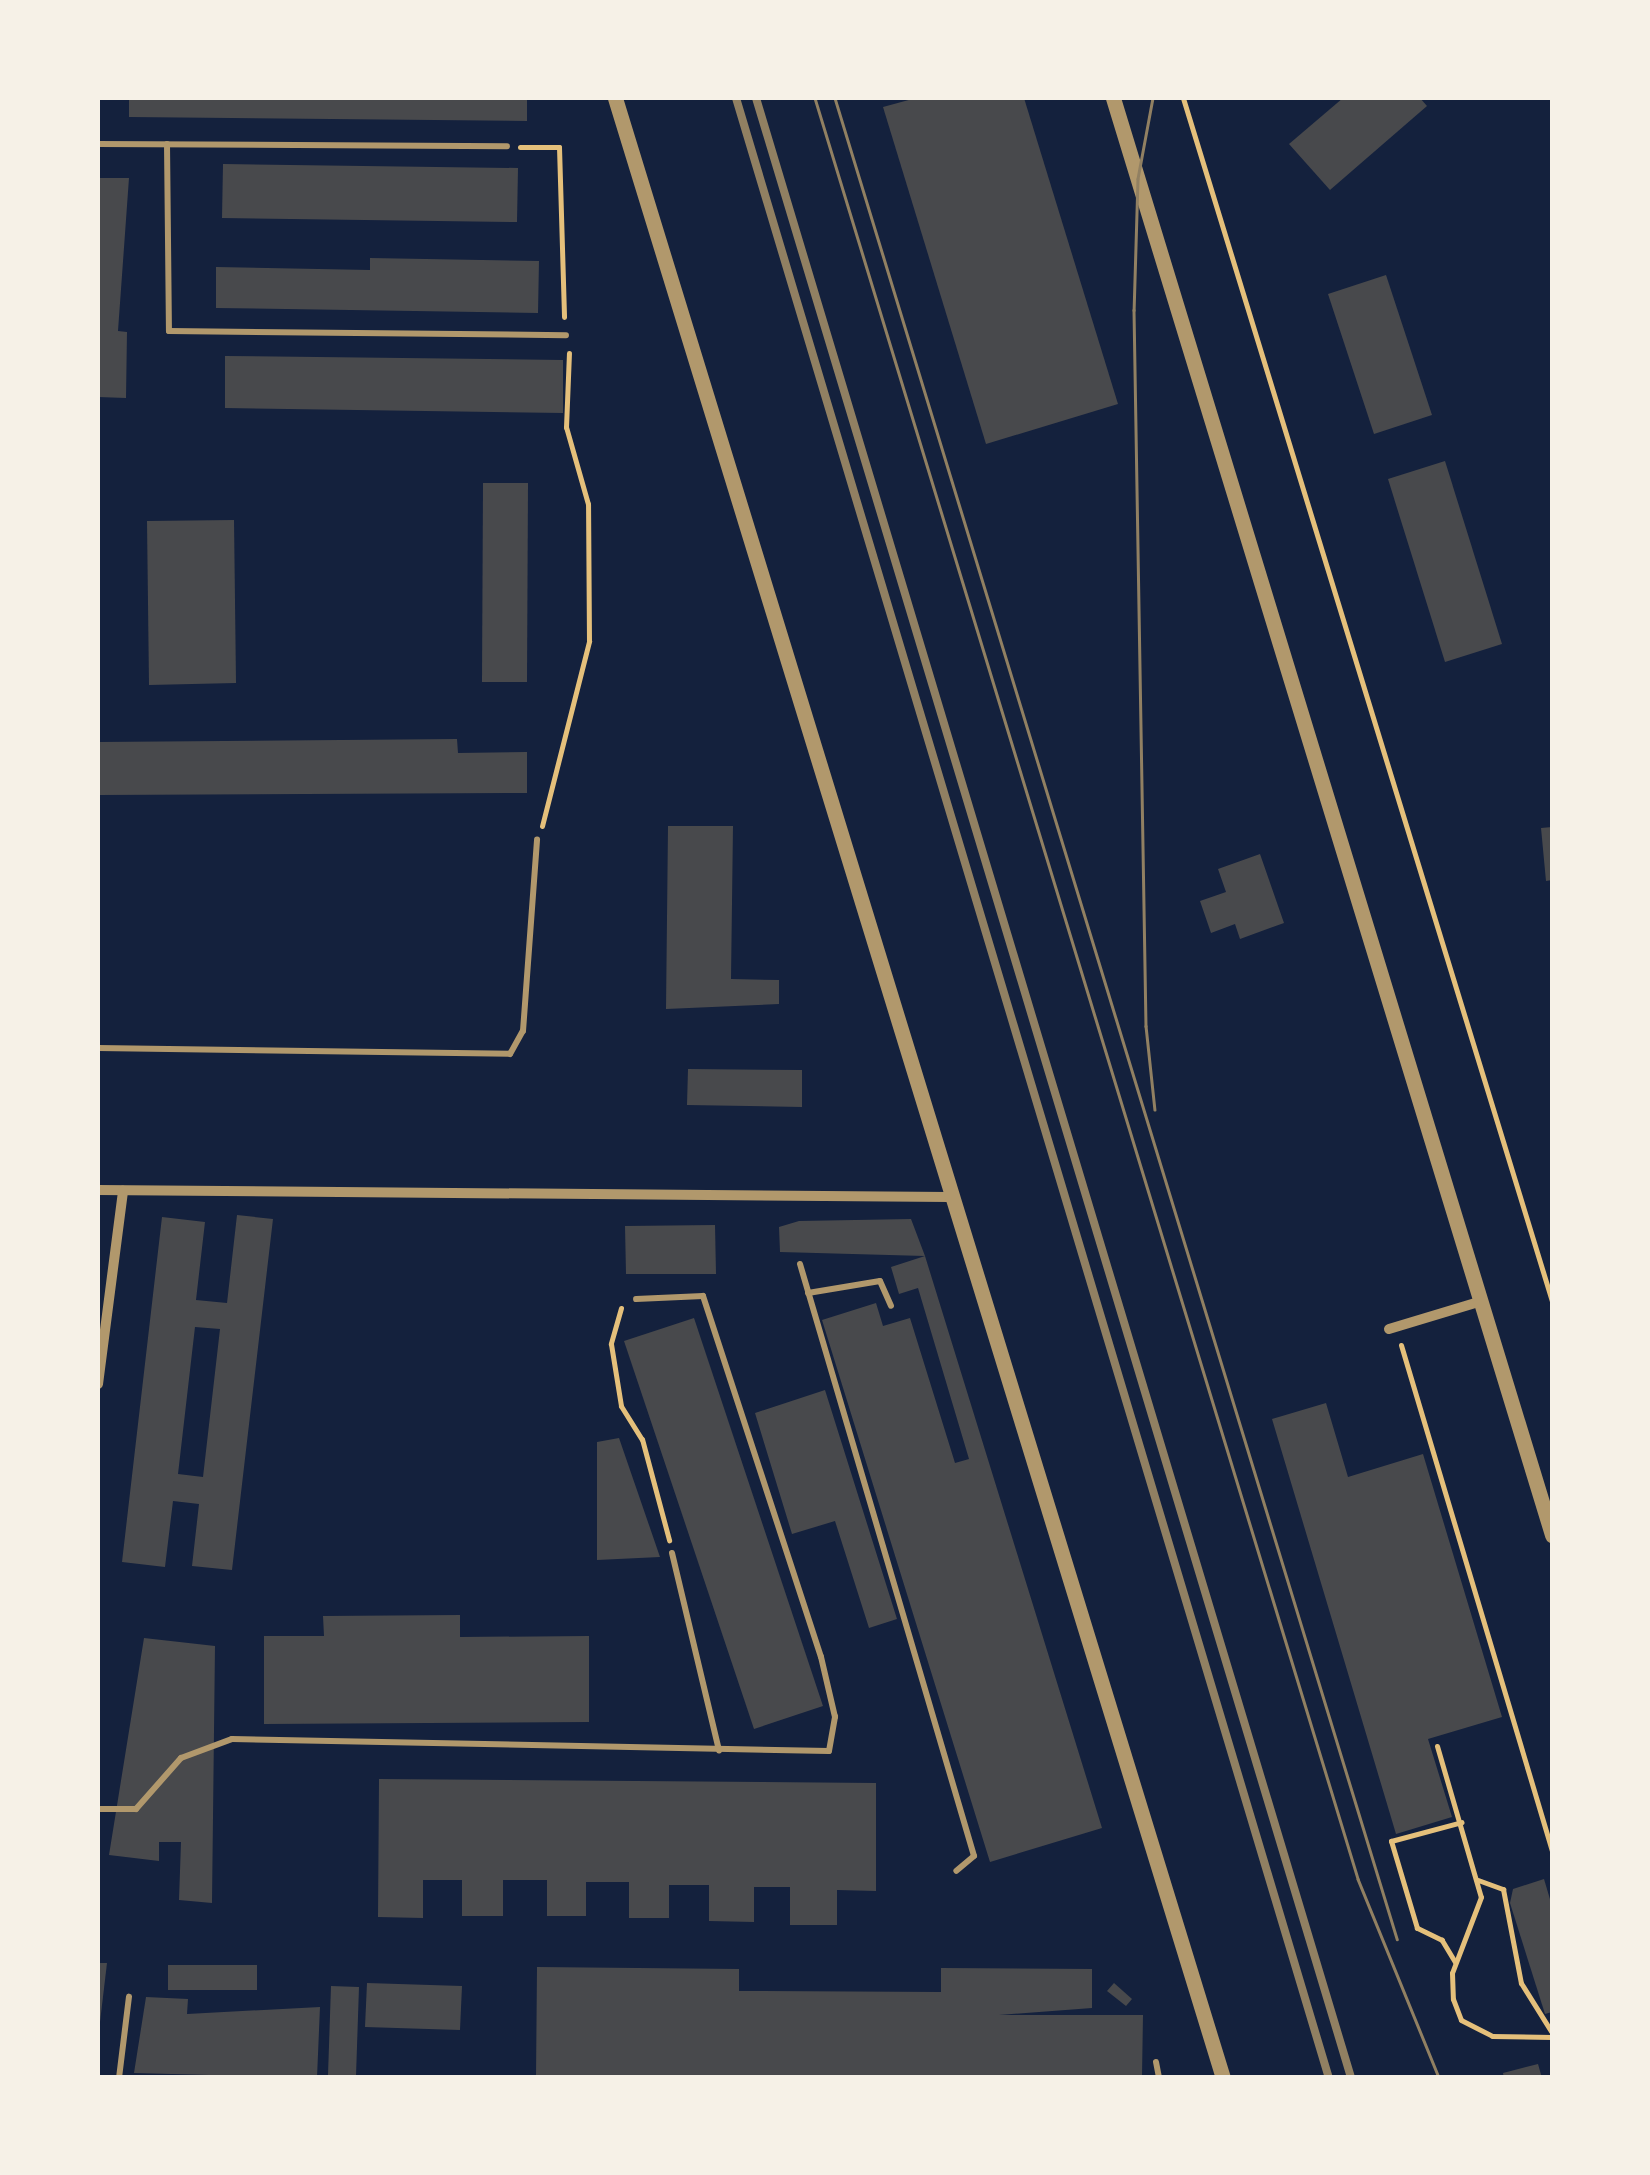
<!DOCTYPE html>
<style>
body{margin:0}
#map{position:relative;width:1650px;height:2175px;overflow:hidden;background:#14213d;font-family:Rubik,sans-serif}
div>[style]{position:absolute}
.building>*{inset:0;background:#48494c}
.path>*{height:5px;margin:-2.5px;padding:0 2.5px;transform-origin:2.5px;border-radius:2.5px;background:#e5c07b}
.service>*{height:6px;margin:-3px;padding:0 3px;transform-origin:3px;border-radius:3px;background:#b1986c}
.minor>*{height:10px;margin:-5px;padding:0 5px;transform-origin:5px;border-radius:5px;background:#b1986c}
.tertiary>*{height:15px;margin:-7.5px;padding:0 7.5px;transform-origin:7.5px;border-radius:7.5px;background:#b1986c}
.tram>*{height:2.5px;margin:-1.25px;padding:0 1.25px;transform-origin:1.25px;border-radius:1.25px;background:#918062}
.rail>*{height:8px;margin:-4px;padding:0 4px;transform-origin:4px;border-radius:4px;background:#918062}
span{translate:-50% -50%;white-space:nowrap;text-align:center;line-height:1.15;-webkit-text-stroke:8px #f6f1e7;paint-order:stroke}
.frame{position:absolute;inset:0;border:100px solid #f6f1e7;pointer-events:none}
</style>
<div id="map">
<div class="building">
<i style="clip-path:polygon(129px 98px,527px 98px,527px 121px,129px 117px)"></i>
<i style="clip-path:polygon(916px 98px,1024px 98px,1118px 404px,986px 444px,883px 107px)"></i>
<i style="clip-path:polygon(1343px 98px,1420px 98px,1427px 106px,1330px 190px,1289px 144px)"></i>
<i style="clip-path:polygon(223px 164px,518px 168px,517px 222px,222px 218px)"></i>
<i style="clip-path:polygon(98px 178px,129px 178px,118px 331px,127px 332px,126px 398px,98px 397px)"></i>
<i style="clip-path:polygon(370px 258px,539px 261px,538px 313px,216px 308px,216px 267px,370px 270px)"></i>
<i style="clip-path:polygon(1386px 275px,1432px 415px,1374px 434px,1328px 294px)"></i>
<i style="clip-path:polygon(225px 356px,563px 360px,563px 413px,225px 408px)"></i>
<i style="clip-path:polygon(1445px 461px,1502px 644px,1445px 662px,1388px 479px)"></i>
<i style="clip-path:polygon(483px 483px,528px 483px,527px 682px,482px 682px)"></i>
<i style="clip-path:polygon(234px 520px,236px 683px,149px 685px,147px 521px)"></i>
<i style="clip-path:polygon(457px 739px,458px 753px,527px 752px,527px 793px,98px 795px,98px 742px)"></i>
<i style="clip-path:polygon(668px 826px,733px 826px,731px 979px,779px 980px,779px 1004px,666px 1009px)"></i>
<i style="clip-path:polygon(1552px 827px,1552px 880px,1546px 881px,1541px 828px)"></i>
<i style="clip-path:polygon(1260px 854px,1284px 923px,1240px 939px,1235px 924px,1211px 933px,1200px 901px,1226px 892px,1218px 869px)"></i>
<i style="clip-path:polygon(688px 1069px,802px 1070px,802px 1107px,687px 1105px)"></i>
<i style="clip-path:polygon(evenodd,237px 1215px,273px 1219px,232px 1570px,192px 1566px,199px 1504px,173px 1501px,165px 1567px,122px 1562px,162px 1217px,205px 1222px,196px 1300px,227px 1303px,237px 1215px,195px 1327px,220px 1329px,203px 1477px,178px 1474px,195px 1327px)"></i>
<i style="clip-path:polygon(911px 1219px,925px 1256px,1102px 1828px,990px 1862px,822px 1320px,876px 1303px,883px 1326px,910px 1318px,955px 1463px,969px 1459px,918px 1288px,899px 1294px,891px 1267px,925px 1256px,780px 1252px,779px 1227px,799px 1221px)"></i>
<i style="clip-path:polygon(715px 1225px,716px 1274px,626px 1274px,625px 1226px)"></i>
<i style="clip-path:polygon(694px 1318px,823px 1706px,754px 1729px,624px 1341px)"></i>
<i style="clip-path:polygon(825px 1390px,897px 1619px,869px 1628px,835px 1521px,792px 1534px,755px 1413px)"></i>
<i style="clip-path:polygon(1326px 1403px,1348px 1477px,1423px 1454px,1502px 1717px,1428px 1739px,1452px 1817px,1396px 1834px,1272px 1419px)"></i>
<i style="clip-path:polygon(619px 1438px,660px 1557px,597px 1560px,597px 1442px)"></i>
<i style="clip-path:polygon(460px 1615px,460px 1637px,589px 1636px,589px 1722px,264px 1724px,264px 1636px,324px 1636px,323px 1616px)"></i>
<i style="clip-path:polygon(144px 1638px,215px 1646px,212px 1903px,179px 1900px,181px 1842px,159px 1842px,159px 1861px,109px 1855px)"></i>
<i style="clip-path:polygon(379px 1779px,876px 1783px,876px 1891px,837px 1890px,837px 1925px,790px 1925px,790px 1887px,754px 1887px,754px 1922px,709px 1921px,709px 1885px,669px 1885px,669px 1918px,629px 1918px,629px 1882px,586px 1882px,586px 1916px,547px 1916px,547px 1880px,503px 1880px,503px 1916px,462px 1916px,462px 1880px,423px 1880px,423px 1918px,378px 1917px)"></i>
<i style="clip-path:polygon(1544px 1879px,1552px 1906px,1552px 2012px,1545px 2014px,1510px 1903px,1513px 1889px)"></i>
<i style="clip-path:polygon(98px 1963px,107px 1963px,100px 2022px,98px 2022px)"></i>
<i style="clip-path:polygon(168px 1965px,257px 1965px,257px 1990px,168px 1990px)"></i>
<i style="clip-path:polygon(537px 1967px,739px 1969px,739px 1991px,941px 1992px,941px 1968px,1092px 1969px,1092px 2008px,999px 2015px,1143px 2015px,1142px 2077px,536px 2078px)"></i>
<i style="clip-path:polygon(367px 1983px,462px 1986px,460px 2030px,365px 2027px)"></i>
<i style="clip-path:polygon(1114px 1983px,1132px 1999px,1126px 2006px,1107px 1991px)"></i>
<i style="clip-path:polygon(331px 1986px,359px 1987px,356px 2076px,328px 2075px)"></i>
<i style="clip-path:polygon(146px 1997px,188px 1999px,187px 2014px,320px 2007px,317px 2078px,134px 2073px)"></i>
<i style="clip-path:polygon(1538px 2064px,1542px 2078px,1504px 2078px,1503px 2073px)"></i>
</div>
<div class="path">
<i style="left:1183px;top:98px;width:1258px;rotate:72.95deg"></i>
<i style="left:520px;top:147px;width:39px"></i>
<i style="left:559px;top:147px;width:170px;rotate:88.3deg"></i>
<i style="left:542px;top:826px;width:191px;rotate:-75.7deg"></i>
<i style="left:589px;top:641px;width:137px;rotate:-90.4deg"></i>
<i style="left:588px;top:504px;width:80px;rotate:-105.9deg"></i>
<i style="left:566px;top:427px;width:74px;rotate:-87.7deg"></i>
<i style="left:621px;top:1308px;width:37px;rotate:106deg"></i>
<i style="left:611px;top:1344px;width:63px;rotate:80.8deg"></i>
<i style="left:621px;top:1406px;width:39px;rotate:58deg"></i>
<i style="left:642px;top:1439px;width:105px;rotate:75deg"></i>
<i style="left:1401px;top:1345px;width:528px;rotate:73.38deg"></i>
<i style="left:1437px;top:1746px;width:157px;rotate:73.8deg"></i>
<i style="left:1481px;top:1897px;width:81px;rotate:110.9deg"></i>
<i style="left:1452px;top:1973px;width:26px;rotate:88deg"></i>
<i style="left:1453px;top:1999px;width:22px;rotate:69deg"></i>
<i style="left:1461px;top:2020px;width:35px;rotate:27deg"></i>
<i style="left:1492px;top:2036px;width:60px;rotate:1deg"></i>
<i style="left:1478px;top:1880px;width:27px;rotate:20deg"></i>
<i style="left:1503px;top:1889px;width:96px;rotate:79.2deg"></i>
<i style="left:1521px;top:1983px;width:57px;rotate:58deg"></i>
<i style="left:1455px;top:1962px;width:26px;rotate:-121deg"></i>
<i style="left:1442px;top:1940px;width:28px;rotate:-154deg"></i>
<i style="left:1417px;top:1928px;width:91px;rotate:-106.6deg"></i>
<i style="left:1391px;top:1841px;width:73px;rotate:-15deg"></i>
</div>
<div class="service">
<i style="left:98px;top:144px;width:409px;rotate:0.3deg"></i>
<i style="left:167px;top:144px;width:187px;rotate:89.4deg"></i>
<i style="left:169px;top:331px;width:397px;rotate:0.6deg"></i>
<i style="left:98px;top:1048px;width:412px;rotate:0.8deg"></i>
<i style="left:510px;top:1054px;width:26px;rotate:-61deg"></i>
<i style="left:523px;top:1031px;width:192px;rotate:-85.8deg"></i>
<i style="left:800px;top:1264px;width:617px;rotate:73.62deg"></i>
<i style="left:974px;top:1856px;width:23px;rotate:140deg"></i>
<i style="left:808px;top:1293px;width:73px;rotate:-9.5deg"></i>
<i style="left:880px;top:1281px;width:27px;rotate:66deg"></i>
<i style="left:672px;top:1553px;width:203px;rotate:76.6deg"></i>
<i style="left:98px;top:1809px;width:38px"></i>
<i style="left:136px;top:1809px;width:68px;rotate:-48.6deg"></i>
<i style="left:181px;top:1758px;width:54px;rotate:-20.4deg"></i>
<i style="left:232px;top:1739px;width:597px;rotate:1.15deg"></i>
<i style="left:829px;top:1751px;width:35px;rotate:-80deg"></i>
<i style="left:835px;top:1717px;width:62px;rotate:-103.1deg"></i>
<i style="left:821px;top:1657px;width:380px;rotate:-108.1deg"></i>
<i style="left:703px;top:1296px;width:67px;rotate:177.4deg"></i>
<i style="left:1156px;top:2062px;width:16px;rotate:79deg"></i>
<i style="left:119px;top:2078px;width:82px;rotate:-83deg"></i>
</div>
<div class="minor">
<i style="left:98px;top:1190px;width:851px;rotate:0.47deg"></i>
<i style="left:1389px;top:1329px;width:97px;rotate:-16.8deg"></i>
<i style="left:98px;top:1384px;width:195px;rotate:-82.6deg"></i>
</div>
<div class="tertiary">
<i style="left:615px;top:98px;width:2071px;rotate:72.93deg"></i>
<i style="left:1113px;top:98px;width:1503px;rotate:73.01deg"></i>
</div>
<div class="tram">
<i style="left:815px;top:98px;width:1862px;rotate:73.04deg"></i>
<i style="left:1358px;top:1879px;width:214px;rotate:67.8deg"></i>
<i style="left:835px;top:98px;width:1925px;rotate:73.02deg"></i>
<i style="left:1153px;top:98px;width:82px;rotate:100.5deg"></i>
<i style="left:1138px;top:179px;width:131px;rotate:91.7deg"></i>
<i style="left:1134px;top:310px;width:716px;rotate:89.04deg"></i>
<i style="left:1146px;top:1026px;width:84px;rotate:83.9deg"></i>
</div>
<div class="rail">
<i style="left:736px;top:98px;width:2067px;rotate:73.33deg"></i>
<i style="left:756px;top:98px;width:2067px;rotate:73.27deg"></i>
</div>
<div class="frame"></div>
</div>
